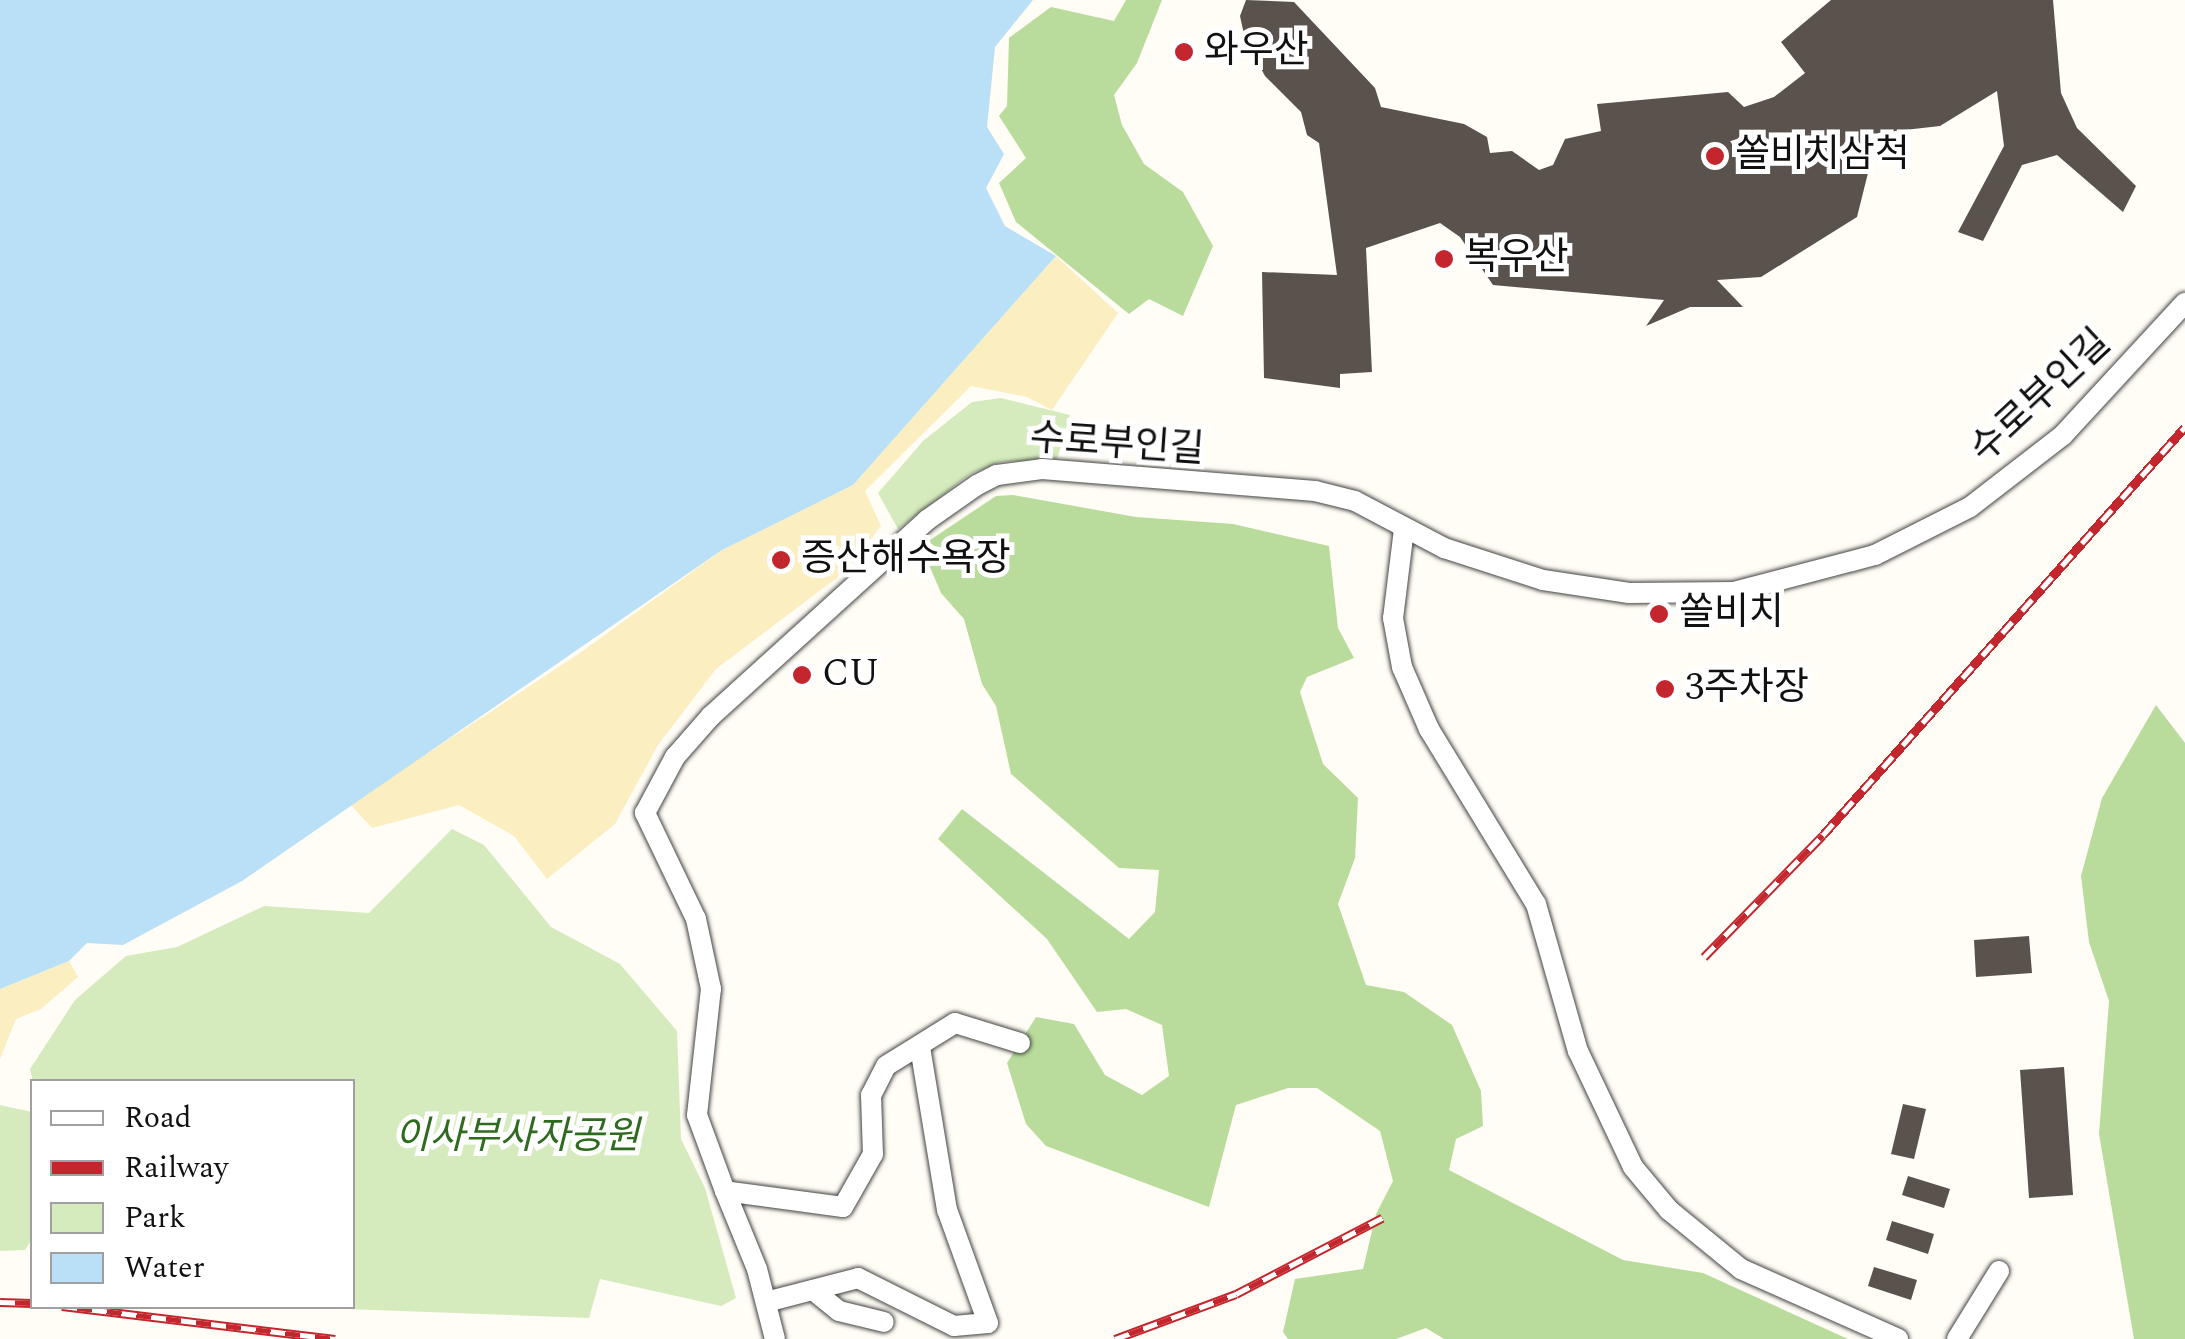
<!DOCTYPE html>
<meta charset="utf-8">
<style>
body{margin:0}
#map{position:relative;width:2185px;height:1339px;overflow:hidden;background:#fffdf5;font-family:Spectral,"Noto Sans KR",serif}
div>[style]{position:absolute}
.green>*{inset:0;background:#d5ebbd}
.forest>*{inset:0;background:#b9dc9c}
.sand>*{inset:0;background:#fbeec1}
.water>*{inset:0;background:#b9e0f7}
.building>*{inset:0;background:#5a524d}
.roads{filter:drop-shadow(0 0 2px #444) drop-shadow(0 0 2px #444)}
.minor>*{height:20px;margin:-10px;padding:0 10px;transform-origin:10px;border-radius:10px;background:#fff}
.rail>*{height:9px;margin-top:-4.5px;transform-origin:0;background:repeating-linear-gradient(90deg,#fff 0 15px,#c4262e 0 30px);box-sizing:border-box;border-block:2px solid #c4262e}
.dots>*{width:28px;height:28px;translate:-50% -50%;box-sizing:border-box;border:5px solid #fff;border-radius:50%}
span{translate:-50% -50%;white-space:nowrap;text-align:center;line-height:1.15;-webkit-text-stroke:10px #fff;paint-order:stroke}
.poi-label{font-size:38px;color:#111}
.left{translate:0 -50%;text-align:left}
.street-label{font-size:38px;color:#111}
.park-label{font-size:38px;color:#2f6b1f;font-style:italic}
.legend{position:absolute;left:30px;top:1079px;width:325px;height:230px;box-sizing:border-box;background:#fff;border:2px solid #a0a0a0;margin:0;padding:12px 18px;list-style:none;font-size:30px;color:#111}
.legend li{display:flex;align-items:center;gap:20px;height:50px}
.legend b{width:50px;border:2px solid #a0a0a0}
</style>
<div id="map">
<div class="green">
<i style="clip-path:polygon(1001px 398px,1070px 415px,1057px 459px,1000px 462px,970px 474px,898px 529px,878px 493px,923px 441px,972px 402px)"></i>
<i style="clip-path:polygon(452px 829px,484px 845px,551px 927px,620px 964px,677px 1031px,681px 1139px,705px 1188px,736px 1298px,721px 1306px,600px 1279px,589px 1318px,291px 1307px,352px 1306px,352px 1082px,33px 1081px,30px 1069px,75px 1000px,126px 956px,177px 947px,264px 906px,369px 913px)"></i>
<i style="clip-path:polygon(0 1105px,32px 1112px,32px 1239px,25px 1250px,0 1251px)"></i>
</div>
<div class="forest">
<i style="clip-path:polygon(1126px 0,1162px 0,1137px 63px,1114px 95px,1122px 125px,1144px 164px,1183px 192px,1213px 246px,1183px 316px,1149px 299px,1129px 314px,1016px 222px,999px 183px,1026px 158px,999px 116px,1007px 106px,1009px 38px,1051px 7px,1114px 21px)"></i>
<i style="clip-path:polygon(1013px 495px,1136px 517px,1233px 524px,1329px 546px,1338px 628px,1354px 658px,1307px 677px,1300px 692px,1323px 764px,1358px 798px,1355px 858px,1338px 904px,1366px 985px,1404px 992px,1452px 1025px,1481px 1091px,1483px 1126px,1456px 1139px,1449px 1170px,1623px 1260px,1703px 1273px,1848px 1339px,1444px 1339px,1426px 1328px,1396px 1339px,1288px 1339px,1283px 1332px,1295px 1279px,1363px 1269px,1376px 1214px,1393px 1181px,1380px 1131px,1317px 1088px,1288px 1088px,1236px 1105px,1209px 1207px,1046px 1146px,1026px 1124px,1007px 1063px,1036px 1017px,1074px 1024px,1105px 1075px,1142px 1095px,1169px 1076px,1162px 1025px,1126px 1009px,1097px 1012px,1047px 939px,938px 839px,962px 809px,1129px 939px,1155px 912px,1159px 870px,1119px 868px,1011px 774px,996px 706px,982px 684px,964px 619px,941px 593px,921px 546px,996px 496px)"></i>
<i style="clip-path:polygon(2156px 705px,2185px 743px,2185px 1339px,2134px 1339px,2099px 1134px,2109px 1001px,2089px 942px,2081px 876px,2102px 798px)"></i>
</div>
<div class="sand">
<i style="clip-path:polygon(1056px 256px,1118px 313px,1052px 410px,1027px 397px,971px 386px,865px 491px,881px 526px,846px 571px,716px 669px,658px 745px,615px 824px,547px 879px,514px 836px,459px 805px,372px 828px,350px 804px,580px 653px,722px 550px,853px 485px)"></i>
<i style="clip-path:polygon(69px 961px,78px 977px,41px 1009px,16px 1019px,0 1059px,0 989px)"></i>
</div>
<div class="water">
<i style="clip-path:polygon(0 0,1033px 0,995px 47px,987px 127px,1004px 154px,986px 188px,1005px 226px,1056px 256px,853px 485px,722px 550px,242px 881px,123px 945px,87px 943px,69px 961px,0 989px)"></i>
</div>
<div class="building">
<i style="clip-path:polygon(1246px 0,1294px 2px,1375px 88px,1381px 107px,1464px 124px,1487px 137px,1490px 153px,1512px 151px,1539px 170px,1553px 165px,1565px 139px,1601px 131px,1597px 104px,1728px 92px,1744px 107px,1774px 97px,1805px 73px,1781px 42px,1831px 0,2053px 0,2061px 93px,2077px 128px,2136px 186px,2123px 212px,2057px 155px,2022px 165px,1983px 241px,1958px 232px,2004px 146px,1997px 91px,1940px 126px,1878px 133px,1857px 217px,1761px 277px,1717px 280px,1743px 307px,1690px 307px,1646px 326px,1664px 300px,1493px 285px,1460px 237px,1440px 223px,1366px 248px,1372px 372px,1340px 374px,1340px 388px,1264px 378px,1262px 272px,1337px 275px,1319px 143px,1307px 135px,1301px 112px,1265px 76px,1245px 39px,1240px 16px)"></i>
<i style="clip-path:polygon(2029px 936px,2032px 973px,1976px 977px,1974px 940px)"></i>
<i style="clip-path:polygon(2064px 1067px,2073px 1195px,2029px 1198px,2020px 1070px)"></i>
<i style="clip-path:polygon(1903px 1104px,1926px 1109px,1914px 1159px,1891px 1154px)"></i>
<i style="clip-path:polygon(1908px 1176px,1950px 1189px,1944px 1208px,1902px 1195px)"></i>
<i style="clip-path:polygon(1892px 1221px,1934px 1234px,1928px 1254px,1886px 1240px)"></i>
<i style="clip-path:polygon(1874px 1267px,1917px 1280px,1911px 1300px,1868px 1286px)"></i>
</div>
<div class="roads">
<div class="minor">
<i style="left:1404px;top:529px;width:90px;rotate:97deg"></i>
<i style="left:1393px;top:618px;width:50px;rotate:79.6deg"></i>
<i style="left:1402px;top:667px;width:68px;rotate:66.5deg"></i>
<i style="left:1429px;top:729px;width:205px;rotate:58.6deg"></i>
<i style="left:1536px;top:904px;width:153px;rotate:74.1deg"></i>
<i style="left:1578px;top:1051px;width:128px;rotate:64.6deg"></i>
<i style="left:1633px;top:1167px;width:56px;rotate:50.1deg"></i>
<i style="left:1669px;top:1210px;width:93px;rotate:39.3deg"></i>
<i style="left:1741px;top:1269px;width:172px;rotate:24deg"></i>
<i style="left:1020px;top:1043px;width:68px;rotate:-162.9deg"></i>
<i style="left:955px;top:1023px;width:81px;rotate:148.1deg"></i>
<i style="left:886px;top:1066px;width:33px;rotate:117deg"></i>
<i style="left:871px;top:1095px;width:59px;rotate:88.1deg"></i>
<i style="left:873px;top:1154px;width:61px;rotate:119.5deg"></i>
<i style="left:843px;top:1207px;width:119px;rotate:-172.3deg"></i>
<i style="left:725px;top:1191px;width:81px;rotate:-110.2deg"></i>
<i style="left:697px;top:1115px;width:127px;rotate:-83.7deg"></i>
<i style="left:711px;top:989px;width:72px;rotate:-102.1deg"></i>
<i style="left:696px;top:919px;width:118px;rotate:-115.7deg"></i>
<i style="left:645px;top:813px;width:64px;rotate:-61.8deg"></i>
<i style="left:675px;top:757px;width:55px;rotate:-48.7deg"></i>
<i style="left:711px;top:716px;width:292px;rotate:-42.2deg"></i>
<i style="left:927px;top:520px;width:61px;rotate:-35deg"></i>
<i style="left:977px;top:485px;width:22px;rotate:-27deg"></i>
<i style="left:997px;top:475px;width:45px;rotate:-7.6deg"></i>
<i style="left:1042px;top:469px;width:274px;rotate:4.6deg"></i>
<i style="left:1315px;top:491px;width:41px;rotate:14deg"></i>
<i style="left:1355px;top:501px;width:101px;rotate:27.8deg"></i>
<i style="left:1444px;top:548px;width:104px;rotate:17.9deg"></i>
<i style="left:1543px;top:580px;width:87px;rotate:8.6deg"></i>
<i style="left:1629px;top:593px;width:105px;rotate:-0.5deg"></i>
<i style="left:1734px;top:592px;width:146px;rotate:-14.7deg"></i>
<i style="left:1875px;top:555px;width:106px;rotate:-26.8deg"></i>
<i style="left:1970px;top:507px;width:118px;rotate:-37.7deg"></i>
<i style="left:2063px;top:435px;width:180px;rotate:-47.3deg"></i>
<i style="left:725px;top:1191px;width:84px;rotate:67.7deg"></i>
<i style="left:757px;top:1269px;width:72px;rotate:75.6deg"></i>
<i style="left:813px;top:1290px;width:33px;rotate:39deg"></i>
<i style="left:839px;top:1311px;width:46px;rotate:13.7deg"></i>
<i style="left:766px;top:1302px;width:95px;rotate:-14.6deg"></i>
<i style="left:858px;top:1278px;width:107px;rotate:26.6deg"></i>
<i style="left:954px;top:1326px;width:34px;rotate:-5deg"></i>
<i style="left:988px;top:1323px;width:120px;rotate:-109.9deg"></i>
<i style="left:947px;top:1210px;width:165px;rotate:-99.4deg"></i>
<i style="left:1957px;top:1339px;width:80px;rotate:-58.3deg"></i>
</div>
</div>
<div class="rail">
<i style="left:1704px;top:957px;width:170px;rotate:-45.7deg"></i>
<i style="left:1823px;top:835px;width:545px;rotate:-48.42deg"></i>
<i style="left:0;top:1302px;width:32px;rotate:2deg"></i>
<i style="left:62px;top:1306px;width:275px;rotate:6.9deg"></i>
<i style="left:1115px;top:1339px;width:129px;rotate:-20.4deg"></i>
<i style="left:1236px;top:1294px;width:165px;rotate:-27.5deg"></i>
</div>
<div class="dots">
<i style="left:1184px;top:52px;background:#c4262e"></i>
<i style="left:1715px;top:156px;background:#c4262e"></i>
<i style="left:1444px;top:259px;background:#c4262e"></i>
<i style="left:781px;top:560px;background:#c4262e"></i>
<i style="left:1659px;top:614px;background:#c4262e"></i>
<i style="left:802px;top:675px;background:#c4262e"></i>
<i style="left:1665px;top:689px;background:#c4262e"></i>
</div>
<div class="poi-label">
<span class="left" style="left:1204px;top:52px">와우산</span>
<span class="left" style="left:1735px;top:156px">쏠비치삼척</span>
<span class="left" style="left:1464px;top:259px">복우산</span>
<span class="left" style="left:801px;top:560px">증산해수욕장</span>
<span class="left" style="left:1679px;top:614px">쏠비치</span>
<span class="left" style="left:822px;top:675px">CU</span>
<span class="left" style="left:1685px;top:689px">3주차장</span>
</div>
<div class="street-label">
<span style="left:2041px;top:397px;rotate:-43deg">수로부인길</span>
<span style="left:1117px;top:445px;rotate:4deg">수로부인길</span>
</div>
<div class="park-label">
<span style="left:517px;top:1138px">이사부사자공원</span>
</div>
<ul class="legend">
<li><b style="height:12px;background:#fff"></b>Road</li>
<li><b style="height:12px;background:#c4262e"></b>Railway</li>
<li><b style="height:28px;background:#d5ebbd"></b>Park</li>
<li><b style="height:28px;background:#b9e0f7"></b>Water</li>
</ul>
</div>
